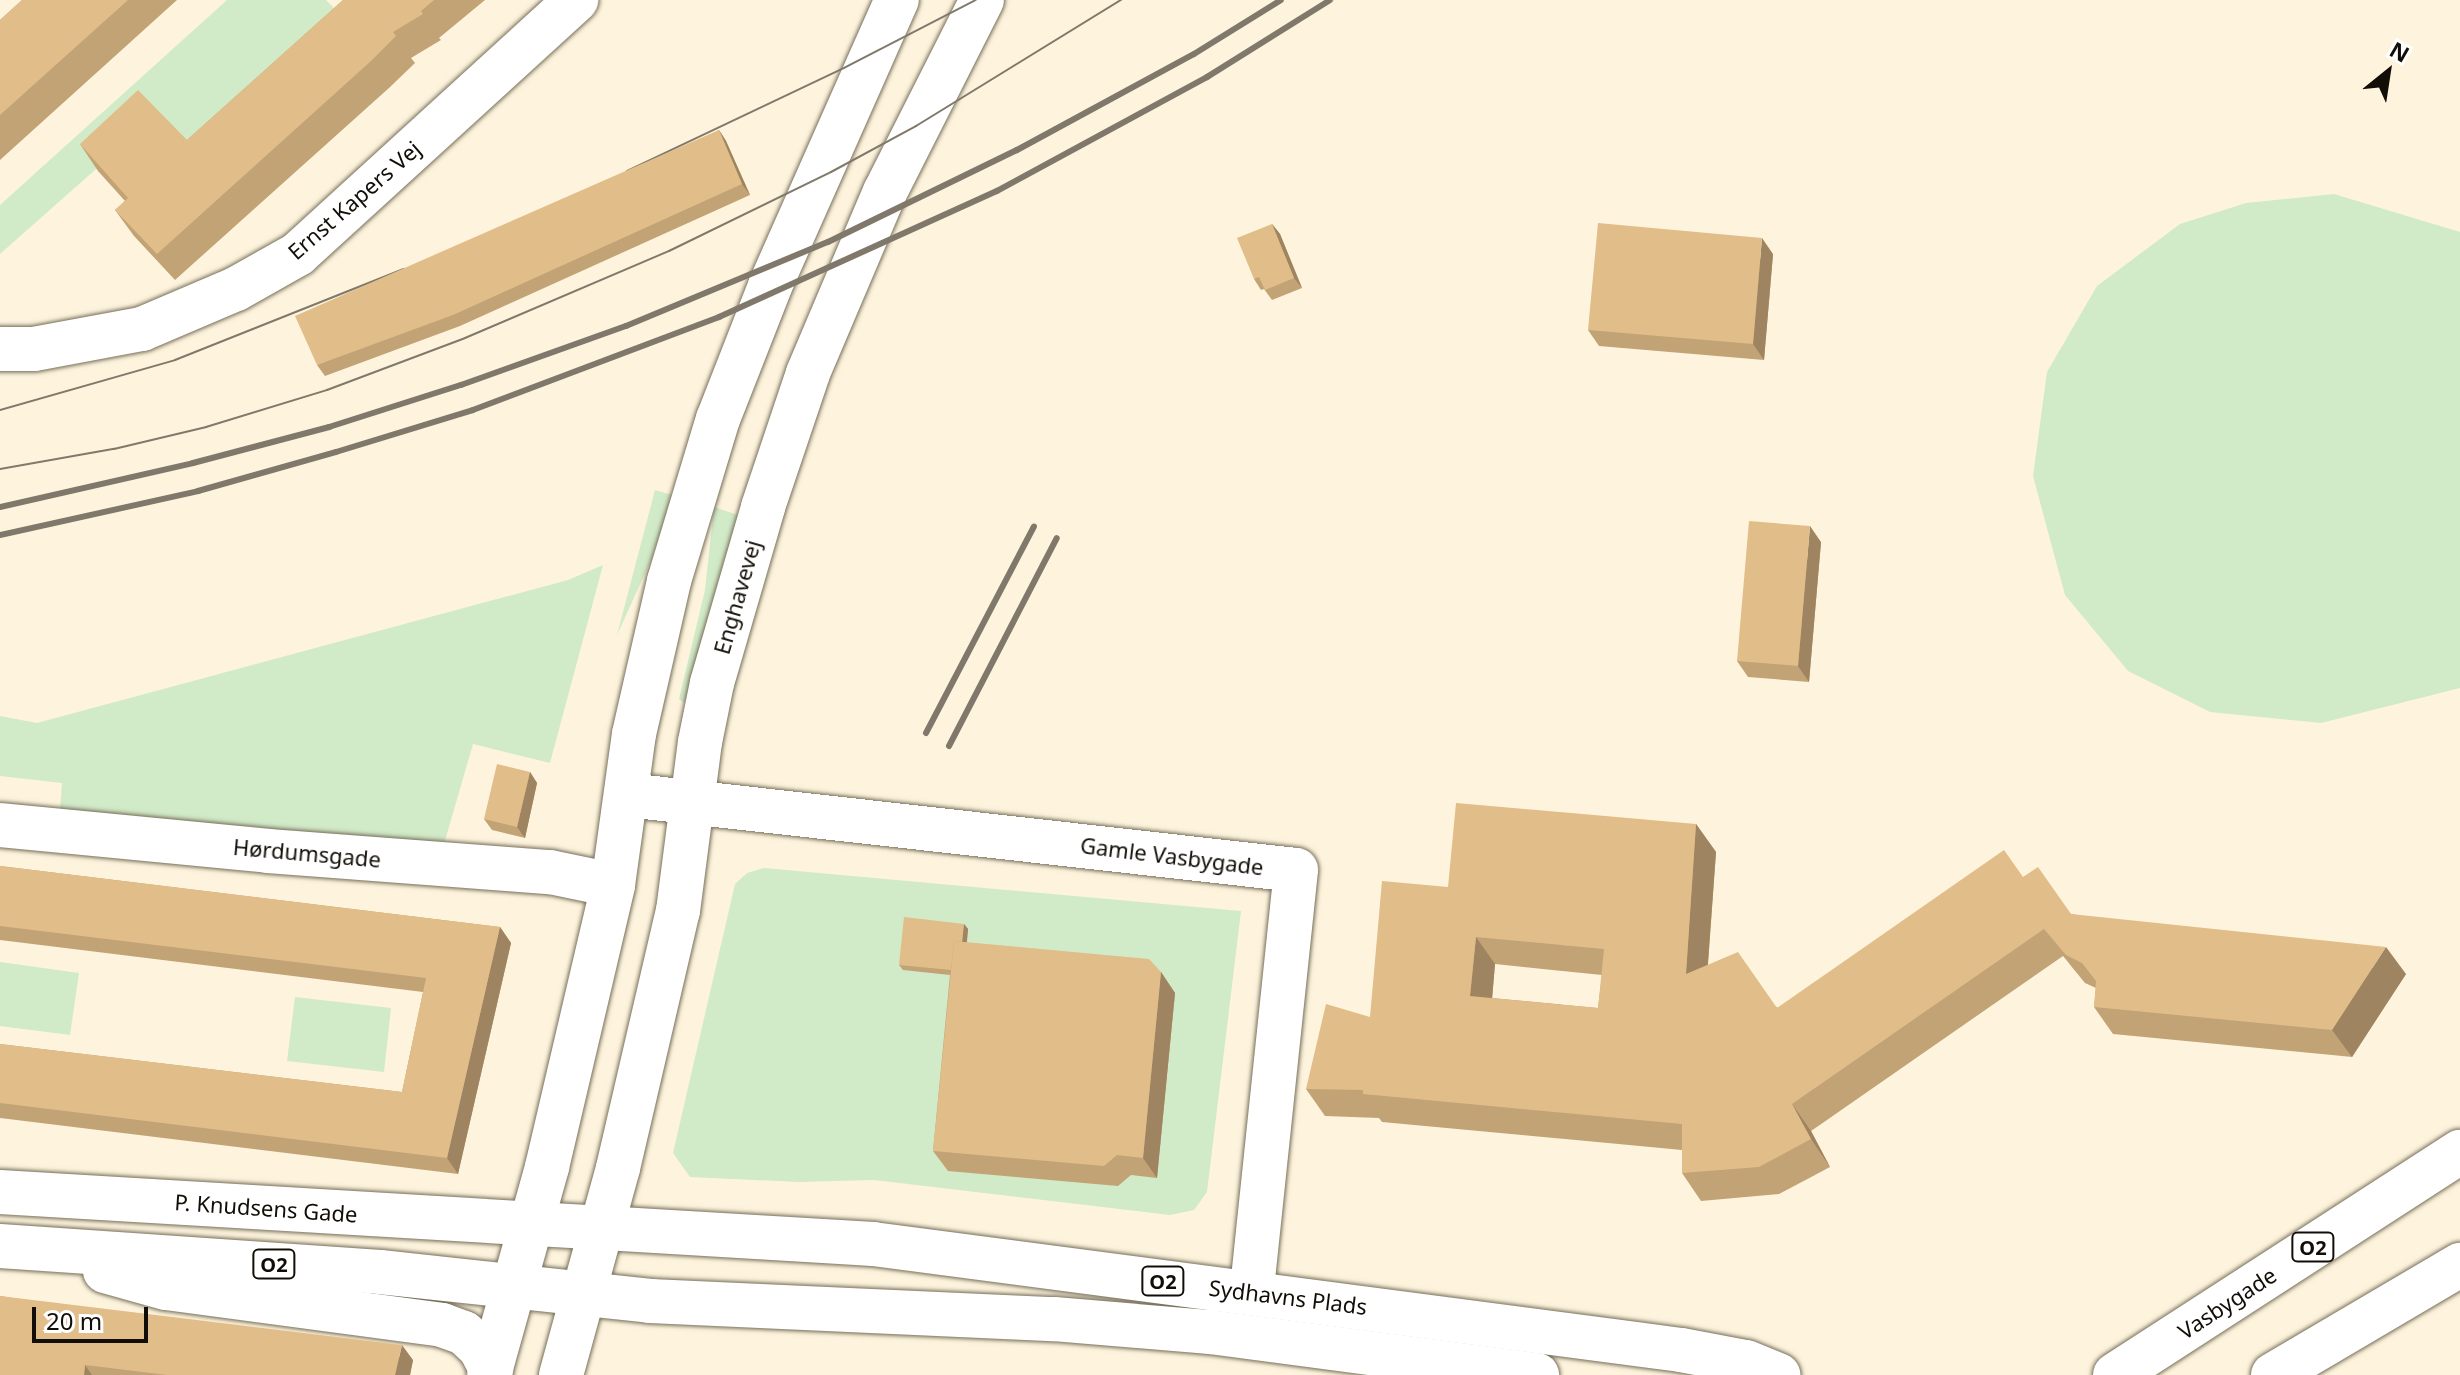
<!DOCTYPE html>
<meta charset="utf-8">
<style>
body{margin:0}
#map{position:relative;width:2460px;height:1375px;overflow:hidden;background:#fef4dd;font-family:"Noto Sans",sans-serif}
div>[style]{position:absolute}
.green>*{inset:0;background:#d1eac7}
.roads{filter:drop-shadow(0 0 2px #766e5a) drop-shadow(0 0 2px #766e5a)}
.minor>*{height:44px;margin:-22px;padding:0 22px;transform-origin:22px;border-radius:22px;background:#fff}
.major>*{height:44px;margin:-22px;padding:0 22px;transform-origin:22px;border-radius:22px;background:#fff}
.tram>*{height:2px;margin:-1px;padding:0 1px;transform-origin:1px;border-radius:1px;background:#80796b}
.rail>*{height:6px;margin:-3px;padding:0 3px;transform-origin:3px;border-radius:3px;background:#80796b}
.wall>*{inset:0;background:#c2a376}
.shaded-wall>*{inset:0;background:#9e8460}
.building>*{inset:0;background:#e1bd89}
span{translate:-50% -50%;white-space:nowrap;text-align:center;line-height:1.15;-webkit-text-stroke:8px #fff;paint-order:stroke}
.shield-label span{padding:2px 6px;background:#fff;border:2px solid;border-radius:6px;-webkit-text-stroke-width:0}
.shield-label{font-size:20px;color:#120e07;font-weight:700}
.street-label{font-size:22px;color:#120e07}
.north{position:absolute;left:2348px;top:32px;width:80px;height:80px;-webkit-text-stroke:6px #fff;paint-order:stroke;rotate:30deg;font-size:22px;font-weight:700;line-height:32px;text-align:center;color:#120e07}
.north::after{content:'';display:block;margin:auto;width:28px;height:36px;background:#120e07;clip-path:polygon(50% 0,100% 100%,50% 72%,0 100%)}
.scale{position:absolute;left:32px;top:1307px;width:116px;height:36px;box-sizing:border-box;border:4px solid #120e07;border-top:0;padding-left:10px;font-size:24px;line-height:28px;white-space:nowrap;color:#120e07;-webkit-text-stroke:6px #fff;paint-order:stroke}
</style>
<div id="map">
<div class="green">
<i style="clip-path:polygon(227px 0,326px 0,335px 9px,193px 160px,156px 116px,0 254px,0 205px)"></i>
<i style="clip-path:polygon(2334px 194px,2460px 232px,2460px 688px,2321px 723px,2210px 712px,2128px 671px,2065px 595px,2033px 476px,2047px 372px,2097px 286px,2180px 224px,2246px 203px)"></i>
<i style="clip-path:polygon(655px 490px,672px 495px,652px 558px,617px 635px)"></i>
<i style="clip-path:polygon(714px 507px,738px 515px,684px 703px,679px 699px,705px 590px)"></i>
<i style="clip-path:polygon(603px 565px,550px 763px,473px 744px,444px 844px,60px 810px,62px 783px,0 776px,0 716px,37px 723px,568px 580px)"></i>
<i style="clip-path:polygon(764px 868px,1241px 911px,1207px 1192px,1194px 1210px,1170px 1215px,874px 1180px,799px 1182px,690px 1177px,673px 1153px,735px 884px,747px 873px)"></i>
<i style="clip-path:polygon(0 962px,79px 973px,70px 1035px,0 1026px)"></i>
<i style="clip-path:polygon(295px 997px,391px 1008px,384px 1072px,287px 1061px)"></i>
</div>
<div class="roads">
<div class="minor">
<i style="left:0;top:349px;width:34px"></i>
<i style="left:34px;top:349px;width:110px;rotate:-10.5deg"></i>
<i style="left:142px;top:329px;width:102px;rotate:-23.1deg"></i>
<i style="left:236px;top:289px;width:71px;rotate:-29.4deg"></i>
<i style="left:298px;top:254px;width:377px;rotate:-42.4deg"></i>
<i style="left:627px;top:795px;width:673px;rotate:6.4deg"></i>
<i style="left:1296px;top:870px;width:424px;rotate:96deg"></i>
<i style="left:0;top:825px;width:269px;rotate:5.5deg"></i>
<i style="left:268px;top:851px;width:283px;rotate:4.3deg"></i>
<i style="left:550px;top:872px;width:64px;rotate:11.7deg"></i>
<i style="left:489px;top:1375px;width:216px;rotate:-74.4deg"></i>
<i style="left:547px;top:1167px;width:290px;rotate:-76.8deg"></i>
<i style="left:613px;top:885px;width:152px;rotate:-82.1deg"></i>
<i style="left:634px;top:734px;width:157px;rotate:-77.1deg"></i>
<i style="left:669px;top:581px;width:169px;rotate:-73.2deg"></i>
<i style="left:718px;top:419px;width:143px;rotate:-68.6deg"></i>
<i style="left:770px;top:286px;width:313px;rotate:-66.1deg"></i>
<i style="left:561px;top:1375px;width:215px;rotate:-74.6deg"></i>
<i style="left:618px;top:1168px;width:264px;rotate:-76.9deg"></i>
<i style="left:678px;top:911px;width:170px;rotate:-82.6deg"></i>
<i style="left:700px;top:742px;width:60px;rotate:-78.5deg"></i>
<i style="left:712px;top:683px;width:183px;rotate:-73.8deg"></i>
<i style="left:763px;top:507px;width:141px;rotate:-71.4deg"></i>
<i style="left:808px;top:373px;width:197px;rotate:-67deg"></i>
<i style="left:885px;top:192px;width:215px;rotate:-63.2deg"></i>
</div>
<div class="major">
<i style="left:0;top:1192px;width:875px;rotate:3.41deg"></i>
<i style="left:873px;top:1244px;width:815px;rotate:7.47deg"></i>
<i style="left:1681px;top:1350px;width:66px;rotate:10.5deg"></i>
<i style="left:1746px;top:1362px;width:35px;rotate:22deg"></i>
<i style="left:0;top:1246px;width:381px;rotate:3.9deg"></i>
<i style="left:380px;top:1272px;width:272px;rotate:6.1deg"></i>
<i style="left:650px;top:1301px;width:404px;rotate:2.6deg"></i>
<i style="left:1054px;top:1319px;width:157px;rotate:4.8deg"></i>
<i style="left:1210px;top:1332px;width:330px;rotate:7.5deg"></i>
<i style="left:105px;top:1271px;width:63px;rotate:15.6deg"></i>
<i style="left:166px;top:1288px;width:278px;rotate:7.6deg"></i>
<i style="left:442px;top:1325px;width:23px;rotate:20deg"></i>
<i style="left:464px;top:1333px;width:22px;rotate:43deg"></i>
<i style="left:480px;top:1348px;width:24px;rotate:62deg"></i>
<i style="left:2115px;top:1375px;width:411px;rotate:-32.9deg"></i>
<i style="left:2273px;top:1375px;width:217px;rotate:-30.5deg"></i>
</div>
</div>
<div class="tram">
<i style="left:627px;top:171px;width:240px;rotate:-25.4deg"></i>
<i style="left:844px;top:68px;width:148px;rotate:-27.3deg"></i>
<i style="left:0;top:410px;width:182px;rotate:-15.9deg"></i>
<i style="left:175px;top:360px;width:246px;rotate:-21.7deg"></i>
<i style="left:0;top:469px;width:116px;rotate:-10deg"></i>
<i style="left:114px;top:449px;width:95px;rotate:-13.4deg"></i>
<i style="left:206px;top:427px;width:127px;rotate:-17deg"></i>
<i style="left:327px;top:390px;width:147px;rotate:-20.6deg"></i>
<i style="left:465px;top:338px;width:222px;rotate:-23.1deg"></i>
<i style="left:669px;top:251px;width:180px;rotate:-26deg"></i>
<i style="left:831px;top:172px;width:97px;rotate:-28.4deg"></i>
<i style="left:916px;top:126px;width:241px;rotate:-31.6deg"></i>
</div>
<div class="rail">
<i style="left:0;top:507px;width:198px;rotate:-12.8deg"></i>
<i style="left:193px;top:463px;width:141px;rotate:-14.8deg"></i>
<i style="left:329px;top:427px;width:139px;rotate:-17.7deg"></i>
<i style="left:461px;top:385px;width:175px;rotate:-19.7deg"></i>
<i style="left:626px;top:326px;width:219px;rotate:-22.6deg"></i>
<i style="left:828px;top:242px;width:210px;rotate:-26deg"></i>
<i style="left:1017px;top:150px;width:201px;rotate:-28.5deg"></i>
<i style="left:1194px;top:54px;width:102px;rotate:-31.8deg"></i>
<i style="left:0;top:535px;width:203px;rotate:-12.5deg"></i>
<i style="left:198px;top:491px;width:143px;rotate:-15.8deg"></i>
<i style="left:336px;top:452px;width:143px;rotate:-17deg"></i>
<i style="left:473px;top:410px;width:263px;rotate:-20.7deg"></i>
<i style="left:719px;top:317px;width:305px;rotate:-24.4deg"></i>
<i style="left:997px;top:191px;width:239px;rotate:-28.5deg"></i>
<i style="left:1207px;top:77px;width:145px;rotate:-32deg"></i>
<i style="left:926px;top:733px;width:233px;rotate:-62.4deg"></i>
<i style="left:949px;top:746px;width:234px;rotate:-62.6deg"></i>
</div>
<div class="wall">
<i style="clip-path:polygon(22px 0,177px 0,0 160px,0 20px)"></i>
<i style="clip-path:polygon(343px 0,485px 0,439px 38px,441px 40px,411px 58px,415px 63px,389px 88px,175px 280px,134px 236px,115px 210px,125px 201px,98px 171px,80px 144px,187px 140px)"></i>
<i style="clip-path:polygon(719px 130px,726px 141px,750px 195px,460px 326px,325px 376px,317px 365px)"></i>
<i style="clip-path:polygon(1272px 224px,1280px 234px,1302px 288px,1272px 300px,1264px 289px,1261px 290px,1254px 279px)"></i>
<i style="clip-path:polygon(1773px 254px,1764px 360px,1599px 346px,1588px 330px)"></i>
<i style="clip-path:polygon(1821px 542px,1809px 682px,1748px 677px,1737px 661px)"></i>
<i style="clip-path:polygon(530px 772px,537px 783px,525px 838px,492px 830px,484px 819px)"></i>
<i style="clip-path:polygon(evenodd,1696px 824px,1716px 852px,1708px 965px,1778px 1008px,2023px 877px,2071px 914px,2406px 974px,2352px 1057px,2113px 1034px,2094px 1007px,2096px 988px,2085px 983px,2063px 956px,1811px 1131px,1830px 1167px,1779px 1194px,1701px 1201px,1682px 1173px,1682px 1150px,1382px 1122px,1379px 1118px,1325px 1116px,1306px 1089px,1370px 1017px,1448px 887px,1696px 824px,1495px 964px,1602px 975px,1598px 1008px,1492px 998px,1495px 964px)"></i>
<i style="clip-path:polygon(0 866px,500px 927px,511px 943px,458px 1174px,0 1118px,0 1044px,402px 1092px,423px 992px,0 940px)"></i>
<i style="clip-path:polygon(964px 924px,968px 929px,967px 943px,1161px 972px,1175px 993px,1157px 1178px,1131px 1175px,1118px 1186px,948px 1171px,933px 1151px,950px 975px,903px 970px,899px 965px)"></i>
<i style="clip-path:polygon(0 1296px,413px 1360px,410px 1375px,0 1375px)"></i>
</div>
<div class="shaded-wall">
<i style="clip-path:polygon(719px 130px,726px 141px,750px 195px,742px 184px)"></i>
<i style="clip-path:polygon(1272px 224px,1280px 234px,1302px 288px,1294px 278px)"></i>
<i style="clip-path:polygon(1762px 238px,1773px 254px,1764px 360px,1753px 344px)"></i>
<i style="clip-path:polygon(1810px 526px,1821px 542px,1809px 682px,1798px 666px)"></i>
<i style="clip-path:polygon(530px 772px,537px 783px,525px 838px,517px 827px)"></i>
<i style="clip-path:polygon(1696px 824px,1716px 852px,1705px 1002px,1686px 974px)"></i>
<i style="clip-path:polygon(964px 924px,968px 929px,963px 977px,959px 971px)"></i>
<i style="clip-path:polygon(500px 927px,511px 943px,458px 1174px,447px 1158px)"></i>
<i style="clip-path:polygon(1476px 937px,1495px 964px,1490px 1024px,1470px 996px)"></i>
<i style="clip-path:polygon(2386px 947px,2406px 974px,2352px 1057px,2332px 1030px)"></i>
<i style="clip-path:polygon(1161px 972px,1175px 993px,1157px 1178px,1143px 1158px)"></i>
<i style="clip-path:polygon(1792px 1104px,1811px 1131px,1830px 1167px,1811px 1139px)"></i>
<i style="clip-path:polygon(402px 1345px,413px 1360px,410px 1375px,395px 1375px)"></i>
<i style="clip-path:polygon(85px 1365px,92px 1375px,84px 1375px)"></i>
</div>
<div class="building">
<i style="clip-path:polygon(22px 0,128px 0,0 115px,0 20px)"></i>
<i style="clip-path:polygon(343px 0,434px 0,421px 11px,423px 14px,393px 32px,396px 36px,371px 61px,157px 254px,115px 210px,128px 198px,80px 144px,138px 90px,187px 140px)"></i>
<i style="clip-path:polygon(719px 130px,742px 184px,453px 315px,317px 365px,295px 316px)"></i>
<i style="clip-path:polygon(1598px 223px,1762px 238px,1753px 344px,1588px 330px)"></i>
<i style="clip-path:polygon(1272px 224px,1294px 278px,1265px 290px,1259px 277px,1254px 279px,1237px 238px)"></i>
<i style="clip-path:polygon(1749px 521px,1810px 526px,1798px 666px,1737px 661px)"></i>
<i style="clip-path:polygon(497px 764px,530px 772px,517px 827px,484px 819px)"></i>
<i style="clip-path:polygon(evenodd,1456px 803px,1696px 824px,1686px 974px,1738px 952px,1777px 1008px,2004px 850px,2023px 877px,2038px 867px,2071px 914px,2386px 947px,2332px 1030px,2094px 1007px,2096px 981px,2082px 963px,2066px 955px,2044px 929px,1792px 1104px,1811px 1139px,1759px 1167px,1682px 1173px,1682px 1124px,1363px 1094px,1363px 1090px,1306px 1089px,1326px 1004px,1370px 1017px,1382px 881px,1448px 887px,1456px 803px,1476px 937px,1604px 949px,1598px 1008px,1470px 996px,1476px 937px)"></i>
<i style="clip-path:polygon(0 866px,500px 927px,447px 1158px,0 1103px,0 1044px,402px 1092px,426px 978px,0 926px)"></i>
<i style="clip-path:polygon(904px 917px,964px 924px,962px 942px,954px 941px,951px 970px,899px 965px)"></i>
<i style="clip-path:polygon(954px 941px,1149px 959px,1161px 972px,1143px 1158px,1117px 1155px,1104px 1166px,933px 1151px)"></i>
<i style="clip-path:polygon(0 1296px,402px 1345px,395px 1375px,167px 1375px,85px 1365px,84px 1375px,0 1375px)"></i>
</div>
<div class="shield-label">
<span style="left:2313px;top:1247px">O2</span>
<span style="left:274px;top:1264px">O2</span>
<span style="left:1163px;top:1281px">O2</span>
</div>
<div class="street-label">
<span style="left:354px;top:200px;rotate:-41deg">Ernst Kapers Vej</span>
<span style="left:737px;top:597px;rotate:-74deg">Enghavevej</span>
<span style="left:307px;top:853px;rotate:5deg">Hørdumsgade</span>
<span style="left:1172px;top:856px;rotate:7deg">Gamle Vasbygade</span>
<span style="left:266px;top:1208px;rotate:4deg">P. Knudsens Gade</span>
<span style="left:1288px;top:1297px;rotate:7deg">Sydhavns Plads</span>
<span style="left:2227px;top:1303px;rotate:-33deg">Vasbygade</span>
</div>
<div class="north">N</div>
<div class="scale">20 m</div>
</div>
